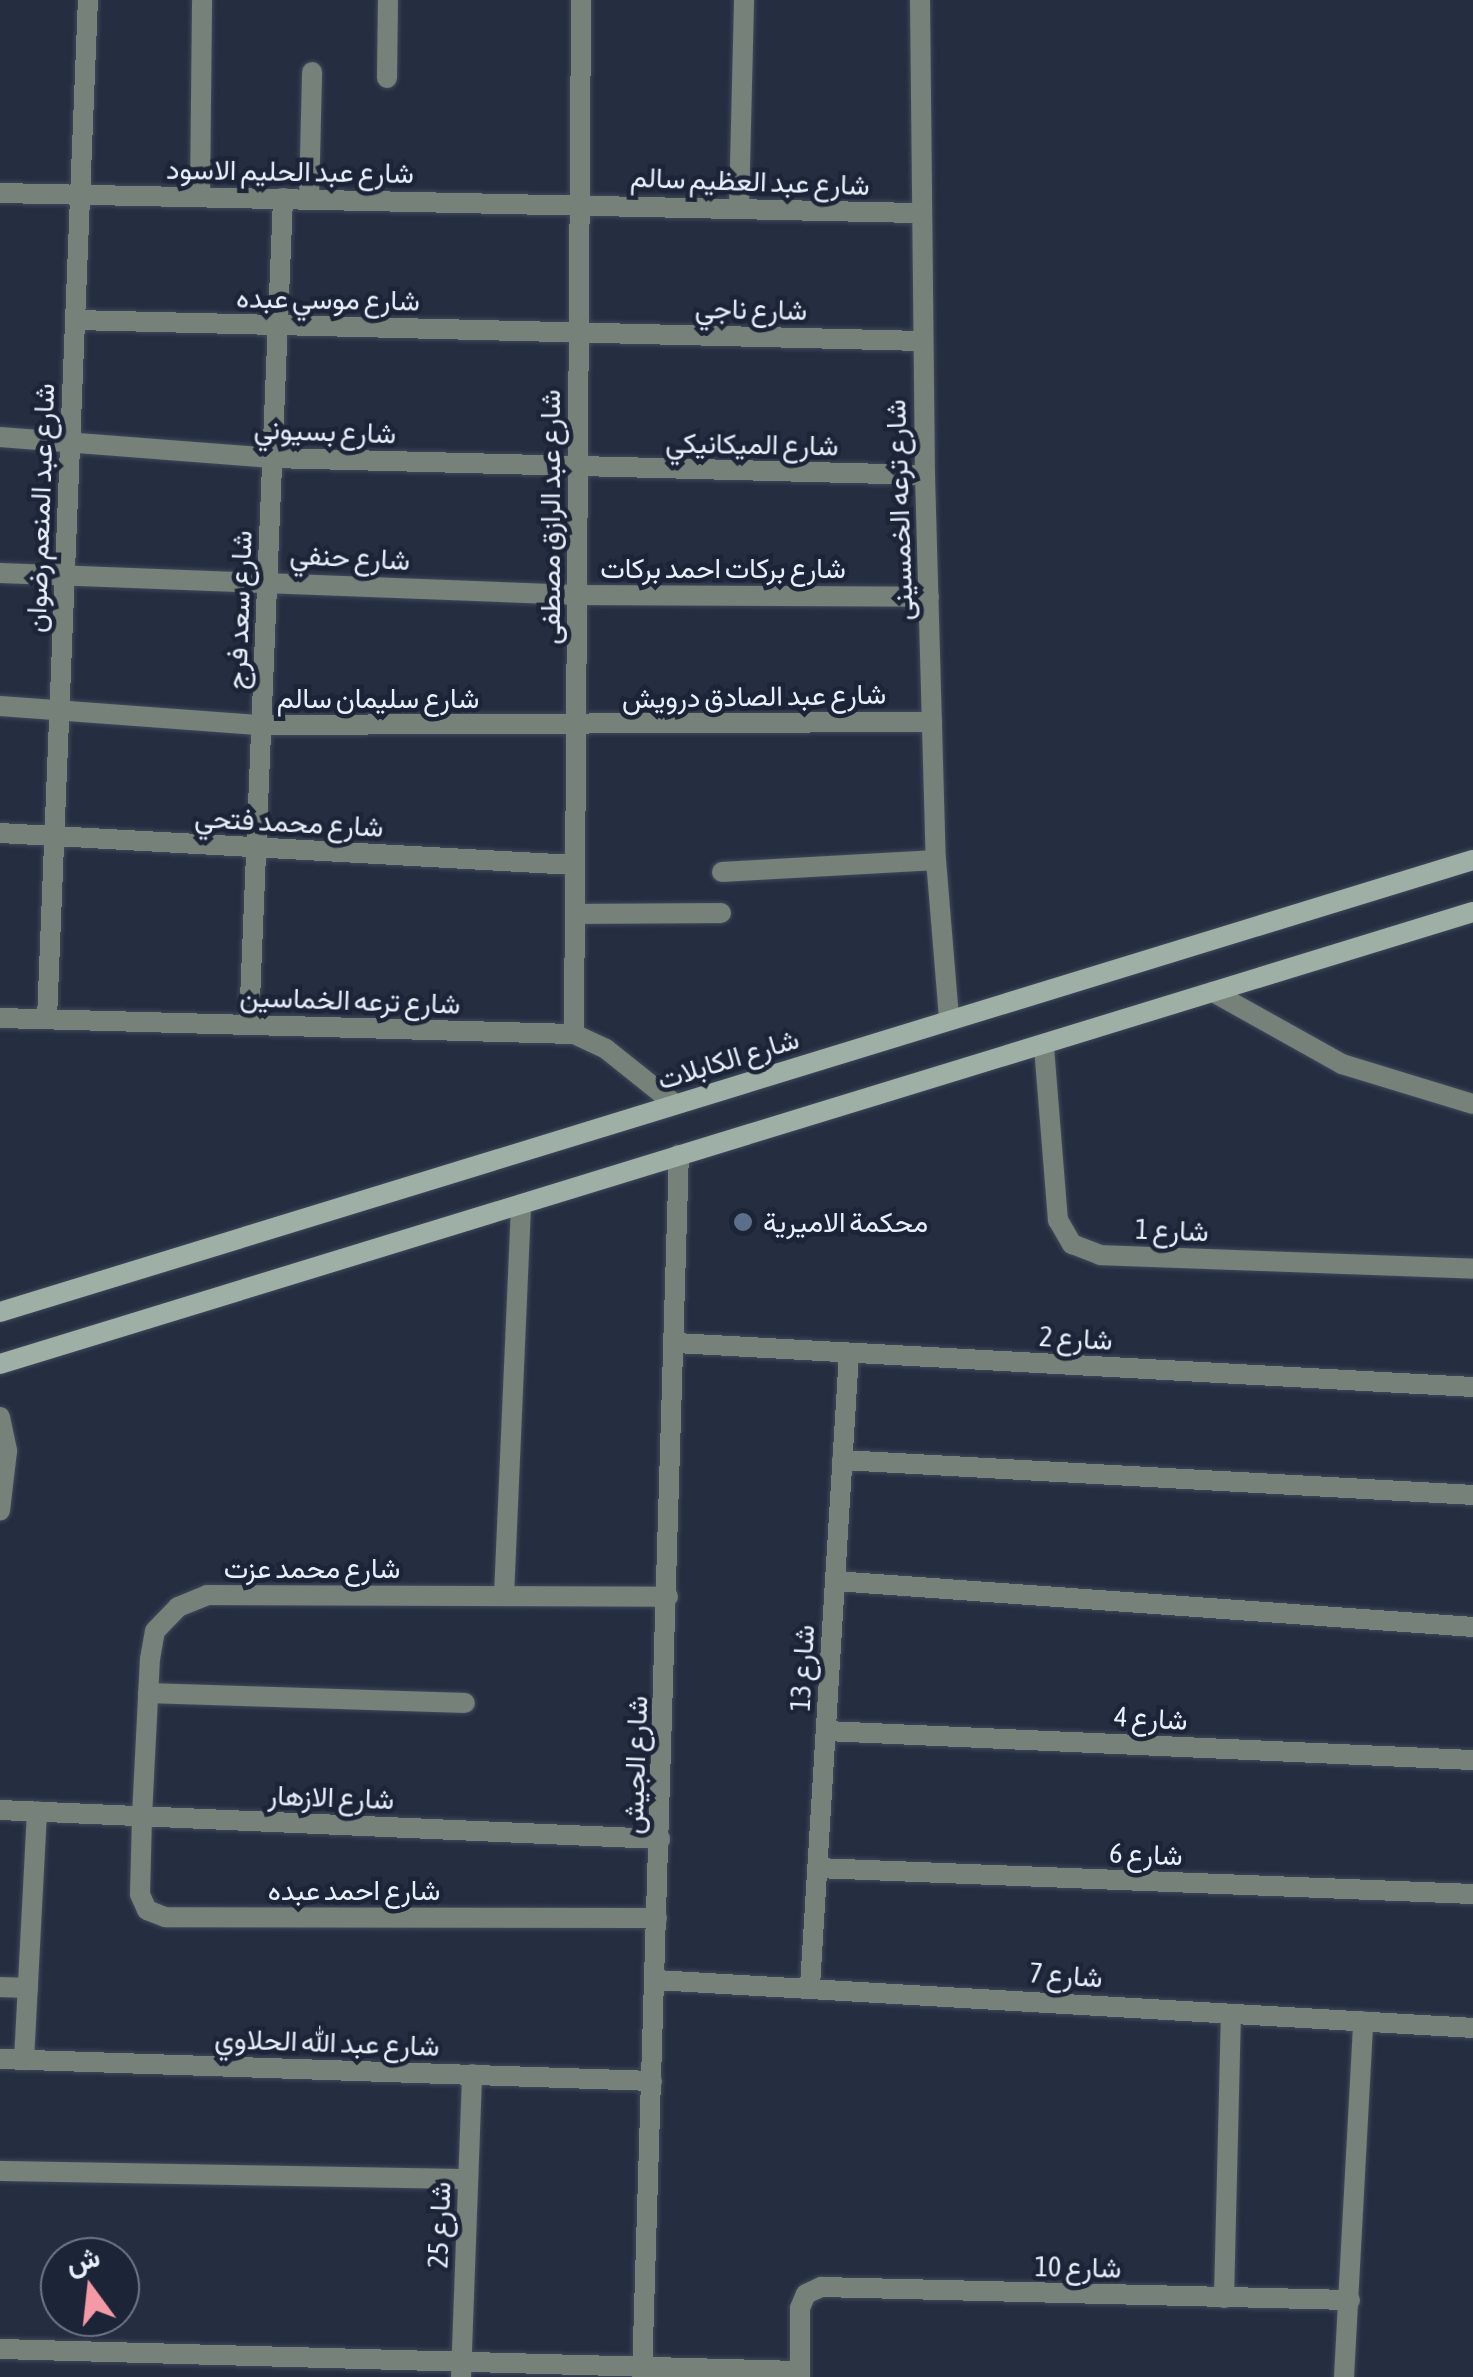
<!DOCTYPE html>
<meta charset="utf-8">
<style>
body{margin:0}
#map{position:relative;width:1473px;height:2377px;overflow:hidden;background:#252e41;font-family:"Asap Condensed",Vazirmatn,sans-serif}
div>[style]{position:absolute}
.roads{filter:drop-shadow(0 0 2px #40495b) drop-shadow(0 0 2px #40495b)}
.street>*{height:20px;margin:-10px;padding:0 10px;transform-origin:10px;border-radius:10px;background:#76817a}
.secondary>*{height:20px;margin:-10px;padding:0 10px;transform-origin:10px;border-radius:10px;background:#9eb0a5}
.dots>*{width:28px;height:28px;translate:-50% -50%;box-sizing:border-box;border:5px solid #1c2437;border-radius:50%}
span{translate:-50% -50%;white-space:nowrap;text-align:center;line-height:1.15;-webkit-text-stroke:9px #1c2437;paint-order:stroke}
.street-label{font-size:28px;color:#e9f0fd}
.poi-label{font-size:28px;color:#e9f0fd}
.left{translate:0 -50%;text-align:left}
.north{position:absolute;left:40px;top:2237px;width:100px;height:100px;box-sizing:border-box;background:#1c2437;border:2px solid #6e7686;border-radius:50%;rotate:345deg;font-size:28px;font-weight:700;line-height:40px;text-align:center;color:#e9f0fd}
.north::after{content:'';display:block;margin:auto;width:35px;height:45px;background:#f49aa6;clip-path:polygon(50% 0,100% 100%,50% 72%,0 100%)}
</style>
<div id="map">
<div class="roads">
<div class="street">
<i style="left:920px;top:0;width:475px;rotate:89.4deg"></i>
<i style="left:925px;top:475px;width:385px;rotate:88.4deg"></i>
<i style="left:936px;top:860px;width:160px;rotate:85.3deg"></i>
<i style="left:387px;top:78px;width:78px;rotate:-89.3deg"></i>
<i style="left:0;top:193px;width:919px;rotate:1.25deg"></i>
<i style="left:200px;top:197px;width:197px;rotate:-89.4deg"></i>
<i style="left:309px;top:199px;width:127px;rotate:-88.6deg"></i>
<i style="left:739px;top:207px;width:207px;rotate:-88.6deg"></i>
<i style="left:75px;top:320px;width:847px;rotate:1.42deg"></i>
<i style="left:0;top:437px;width:273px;rotate:4.4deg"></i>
<i style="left:272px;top:458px;width:653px;rotate:1.49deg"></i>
<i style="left:0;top:573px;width:577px;rotate:2.18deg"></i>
<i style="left:577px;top:595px;width:352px;rotate:0.3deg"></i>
<i style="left:0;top:706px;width:262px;rotate:4.2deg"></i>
<i style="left:261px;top:725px;width:671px;rotate:-0.26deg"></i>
<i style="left:0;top:833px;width:576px;rotate:3.19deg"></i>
<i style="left:722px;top:872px;width:214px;rotate:-3.2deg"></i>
<i style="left:575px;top:914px;width:146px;rotate:-0.4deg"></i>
<i style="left:1213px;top:992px;width:148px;rotate:29.2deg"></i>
<i style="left:1342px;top:1064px;width:137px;rotate:17deg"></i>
<i style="left:0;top:1018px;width:574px;rotate:1.6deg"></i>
<i style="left:574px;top:1034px;width:35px;rotate:25deg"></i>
<i style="left:606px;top:1049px;width:88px;rotate:38.6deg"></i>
<i style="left:47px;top:1019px;width:1020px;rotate:-87.7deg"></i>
<i style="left:249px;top:1024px;width:827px;rotate:-87.64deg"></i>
<i style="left:574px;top:1034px;width:1034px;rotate:-89.61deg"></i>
<i style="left:1044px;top:1047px;width:174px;rotate:85.4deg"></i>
<i style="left:1058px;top:1220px;width:28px;rotate:60deg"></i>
<i style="left:1072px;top:1244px;width:30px;rotate:21deg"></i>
<i style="left:1100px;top:1255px;width:373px;rotate:2.1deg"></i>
<i style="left:676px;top:1343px;width:798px;rotate:3.16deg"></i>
<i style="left:0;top:1417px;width:35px;rotate:78deg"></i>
<i style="left:7px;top:1451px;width:60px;rotate:96.7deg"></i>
<i style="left:842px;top:1460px;width:632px;rotate:3.17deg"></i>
<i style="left:835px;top:1581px;width:640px;rotate:4.12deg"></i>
<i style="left:504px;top:1596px;width:392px;rotate:-87.5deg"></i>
<i style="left:148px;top:1693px;width:317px;rotate:1.8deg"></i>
<i style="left:826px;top:1731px;width:648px;rotate:2.57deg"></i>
<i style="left:0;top:1810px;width:661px;rotate:2.52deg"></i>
<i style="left:817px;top:1868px;width:657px;rotate:2.27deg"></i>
<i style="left:657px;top:1918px;width:492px;rotate:-179.9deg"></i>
<i style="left:165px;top:1917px;width:19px;rotate:-159deg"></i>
<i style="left:147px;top:1910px;width:17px;rotate:-114deg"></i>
<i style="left:140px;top:1894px;width:78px;rotate:-88.5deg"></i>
<i style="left:142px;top:1816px;width:157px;rotate:-87.1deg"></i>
<i style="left:150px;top:1659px;width:28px;rotate:-80deg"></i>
<i style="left:155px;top:1631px;width:33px;rotate:-46deg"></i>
<i style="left:178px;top:1607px;width:31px;rotate:-22deg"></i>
<i style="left:207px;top:1595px;width:461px;rotate:0.2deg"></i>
<i style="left:656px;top:1980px;width:818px;rotate:3.36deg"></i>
<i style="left:810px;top:1986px;width:633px;rotate:-86.47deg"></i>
<i style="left:0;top:1987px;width:28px;rotate:2deg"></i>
<i style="left:0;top:2059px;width:652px;rotate:1.93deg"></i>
<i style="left:24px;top:2060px;width:249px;rotate:-87deg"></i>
<i style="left:0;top:2171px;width:468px;rotate:1deg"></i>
<i style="left:1224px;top:2298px;width:284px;rotate:-88.6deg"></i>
<i style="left:0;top:2349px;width:800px;rotate:1.58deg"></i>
<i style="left:461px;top:2377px;width:303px;rotate:-87.9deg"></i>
<i style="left:642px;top:2377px;width:1223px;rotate:-88.27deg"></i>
<i style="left:800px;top:2377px;width:69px;rotate:-90deg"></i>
<i style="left:800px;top:2308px;width:15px;rotate:-67deg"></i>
<i style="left:806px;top:2294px;width:17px;rotate:-25deg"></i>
<i style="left:821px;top:2287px;width:529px;rotate:1.41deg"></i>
<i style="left:1344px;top:2377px;width:356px;rotate:-86.9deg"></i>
</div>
<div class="secondary">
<i style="left:0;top:1312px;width:1541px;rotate:-17.06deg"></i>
<i style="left:0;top:1364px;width:1541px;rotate:-17.06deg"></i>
</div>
</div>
<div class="dots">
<i style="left:743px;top:1222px;background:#5c6f8a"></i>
</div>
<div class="street-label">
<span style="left:290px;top:171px;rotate:1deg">شارع عبد الحليم الاسود</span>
<span style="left:750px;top:181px;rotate:2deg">شارع عبد العظيم سالم</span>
<span style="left:328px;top:299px;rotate:1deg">شارع موسي عبده</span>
<span style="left:751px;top:309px;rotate:1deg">شارع ناجي</span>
<span style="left:325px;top:431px;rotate:2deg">شارع بسيوني</span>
<span style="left:752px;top:444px;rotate:1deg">شارع الميكانيكي</span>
<span style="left:40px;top:508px;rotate:-88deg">شارع عبد المنعم رضوان</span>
<span style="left:899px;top:510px;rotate:-92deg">شارع ترعه الخمسينى</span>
<span style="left:550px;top:517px;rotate:-90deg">شارع عبد الرازق مصطفى</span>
<span style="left:350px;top:557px;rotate:3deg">شارع حنفي</span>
<span style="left:723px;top:568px">شارع بركات احمد بركات</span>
<span style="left:239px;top:610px;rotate:-88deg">شارع سعد فرج</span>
<span style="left:754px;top:696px;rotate:-1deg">شارع عبد الصادق درويش</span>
<span style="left:378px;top:698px">شارع سليمان سالم</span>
<span style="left:289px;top:822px;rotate:3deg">شارع محمد فتحي</span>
<span style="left:350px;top:1000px;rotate:2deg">شارع ترعه الخماسين</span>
<span style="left:728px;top:1059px;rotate:-17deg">شارع الكابلات</span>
<span style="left:1172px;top:1230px;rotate:2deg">شارع 1</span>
<span style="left:1076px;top:1338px;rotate:3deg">شارع 2</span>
<span style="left:312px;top:1568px">شارع محمد عزت</span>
<span style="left:802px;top:1668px;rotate:-87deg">شارع 13</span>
<span style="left:1151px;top:1718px;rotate:3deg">شارع 4</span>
<span style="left:635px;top:1765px;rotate:-88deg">شارع الجيش</span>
<span style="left:331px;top:1797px;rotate:2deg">شارع الازهار</span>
<span style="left:1146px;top:1854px;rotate:2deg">شارع 6</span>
<span style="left:354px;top:1890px">شارع احمد عبده</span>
<span style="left:1066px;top:1975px;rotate:4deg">شارع 7</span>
<span style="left:327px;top:2042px;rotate:2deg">شارع عبد الله الحلاوي</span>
<span style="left:439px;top:2225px;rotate:-88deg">شارع 25</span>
<span style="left:1078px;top:2267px;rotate:1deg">شارع 10</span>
</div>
<div class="poi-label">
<span class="left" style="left:763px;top:1222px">محكمة الاميرية</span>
</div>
<div class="north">ش</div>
</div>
